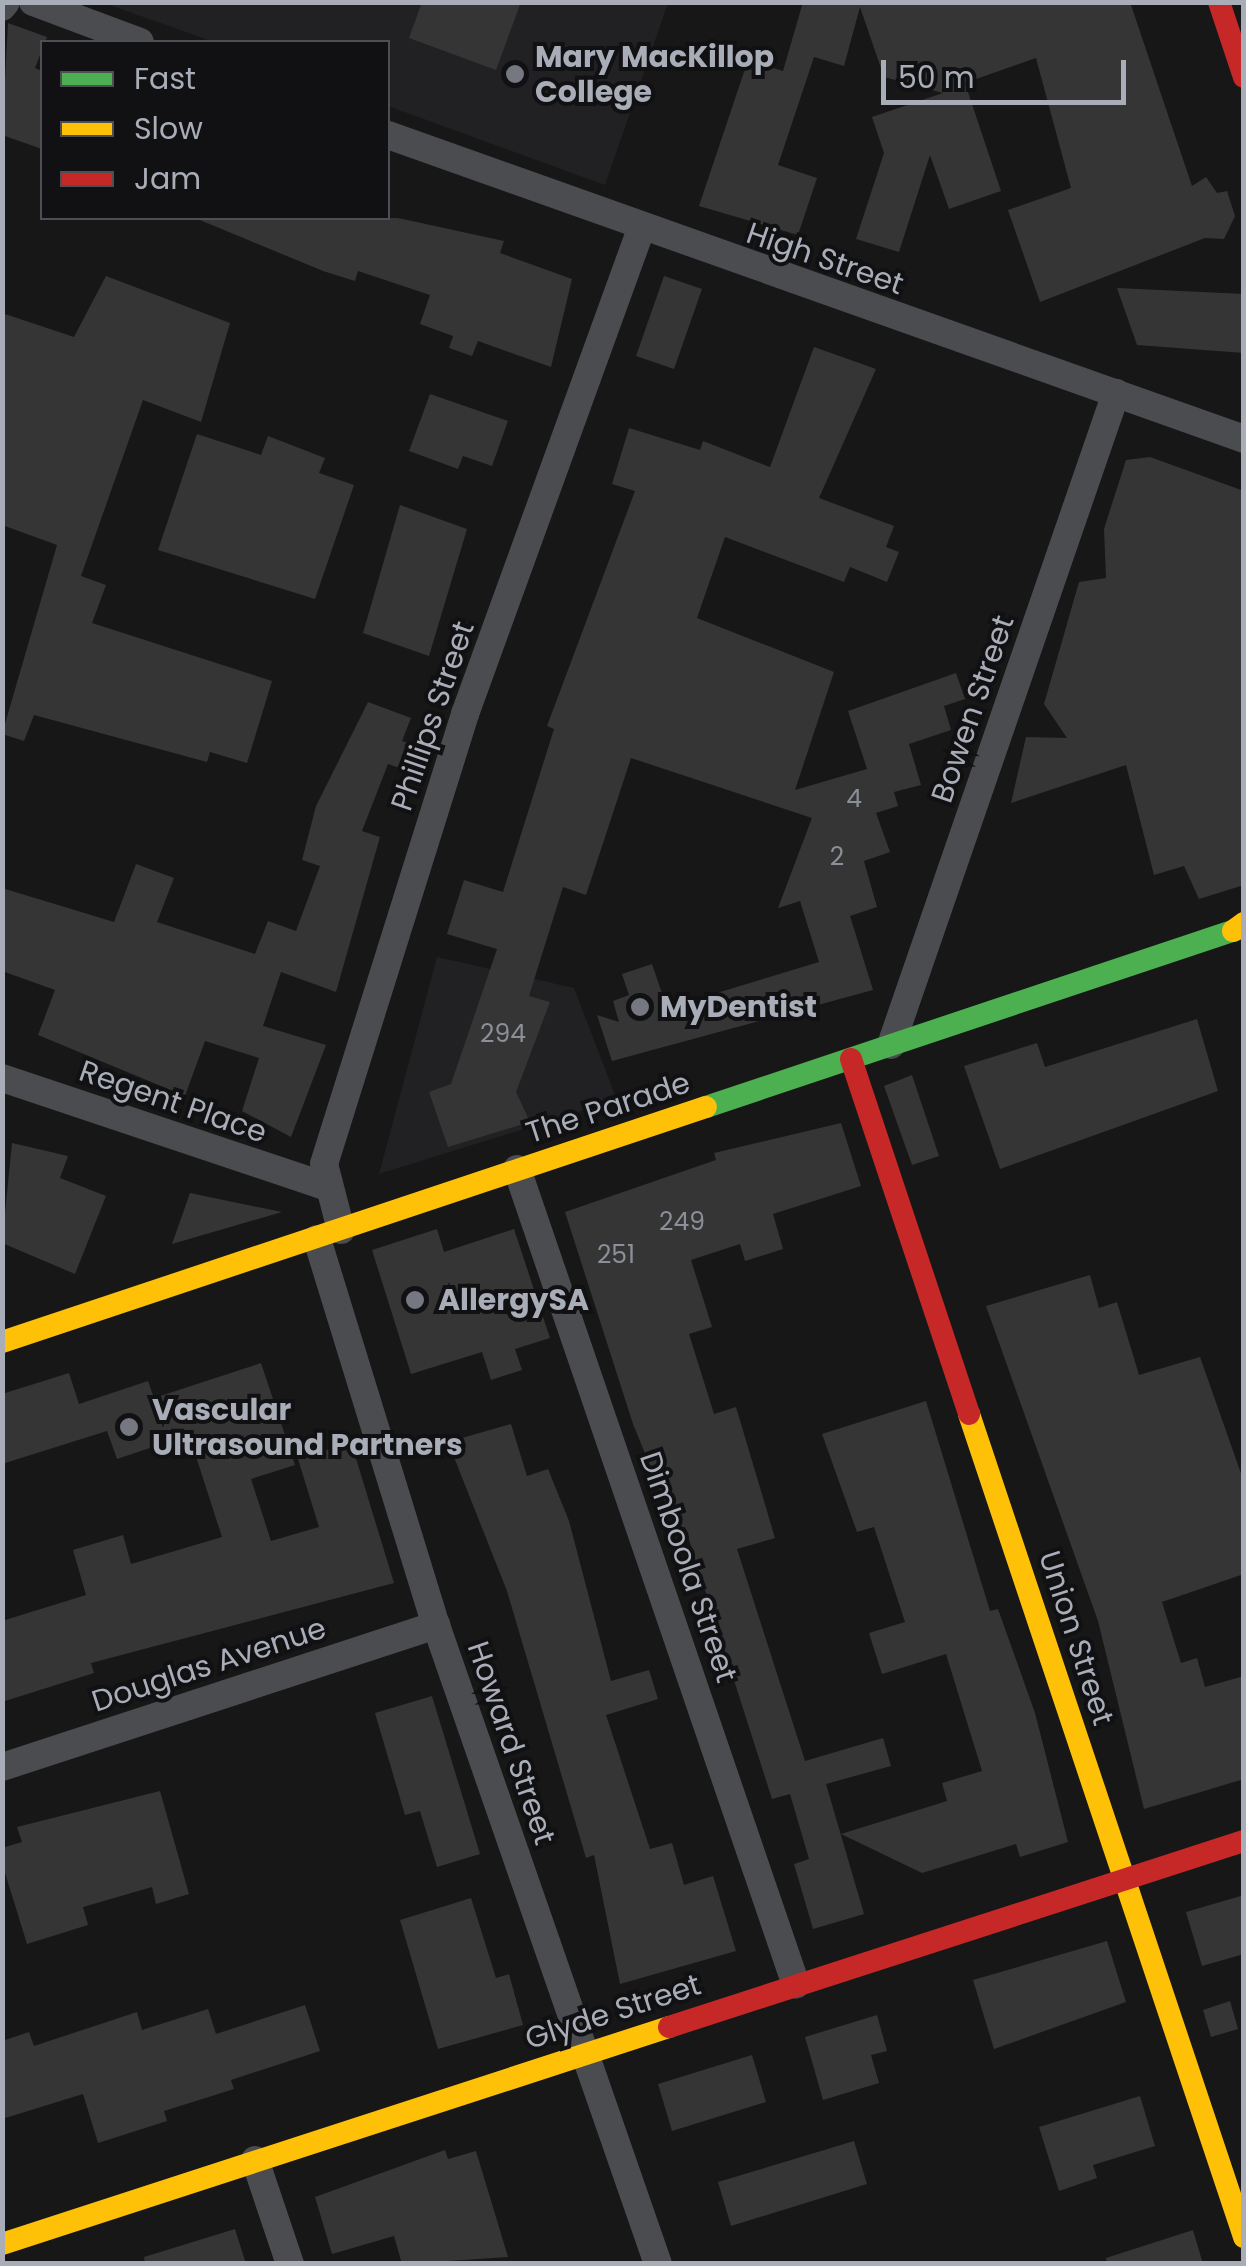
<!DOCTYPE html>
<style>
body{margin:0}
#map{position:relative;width:1246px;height:2266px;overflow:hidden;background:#171717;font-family:Poppins,sans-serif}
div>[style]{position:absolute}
.built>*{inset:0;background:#212123}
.building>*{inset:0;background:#353536}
.street>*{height:28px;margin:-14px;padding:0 14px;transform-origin:14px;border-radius:14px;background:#4b4c50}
.fast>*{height:22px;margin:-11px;padding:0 11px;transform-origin:11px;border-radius:11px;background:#4caf50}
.slow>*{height:22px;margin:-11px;padding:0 11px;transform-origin:11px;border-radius:11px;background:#ffc107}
.jam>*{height:22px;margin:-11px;padding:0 11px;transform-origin:11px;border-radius:11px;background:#c62828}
.dots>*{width:28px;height:28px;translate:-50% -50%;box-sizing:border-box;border:5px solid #111113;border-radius:50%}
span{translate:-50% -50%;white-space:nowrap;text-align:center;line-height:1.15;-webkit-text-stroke:8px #111113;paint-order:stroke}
.number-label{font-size:25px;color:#8b8f98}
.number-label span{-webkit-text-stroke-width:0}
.poi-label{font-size:30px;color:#a8adb8;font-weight:700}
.left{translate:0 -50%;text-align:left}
.street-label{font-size:30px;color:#a8adb8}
.frame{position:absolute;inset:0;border:5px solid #a8adb8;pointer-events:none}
.legend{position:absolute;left:40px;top:40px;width:350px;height:180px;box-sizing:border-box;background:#111113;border:2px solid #4d4f55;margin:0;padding:12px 18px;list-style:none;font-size:30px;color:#a8adb8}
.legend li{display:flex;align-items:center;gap:20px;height:50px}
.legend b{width:50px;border:2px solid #4d4f55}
.scale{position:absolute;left:881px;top:60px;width:245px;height:45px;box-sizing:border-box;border:5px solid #a8adb8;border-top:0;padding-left:12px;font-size:30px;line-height:35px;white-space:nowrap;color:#a8adb8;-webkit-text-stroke:8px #111113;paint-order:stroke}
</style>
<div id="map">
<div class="built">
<i style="clip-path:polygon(104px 3px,668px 3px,605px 185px,388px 106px,388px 42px,214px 42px)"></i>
<i style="clip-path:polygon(437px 957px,574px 988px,617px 1100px,379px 1174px)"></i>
</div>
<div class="building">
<i style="clip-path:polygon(422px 2px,521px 2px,496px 70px,409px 38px)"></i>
<i style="clip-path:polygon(803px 2px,1130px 2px,1192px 186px,1206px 177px,1217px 193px,1227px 191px,1235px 216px,1224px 239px,1205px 238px,1040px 302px,1008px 210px,1071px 188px,1036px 58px,965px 83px,1001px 191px,949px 209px,930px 155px,899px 252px,856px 239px,884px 153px,872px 117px,943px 93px,884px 77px,860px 7px,844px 66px,814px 57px,778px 165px,817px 178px,798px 235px,699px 206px,748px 60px,783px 71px)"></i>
<i style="clip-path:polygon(8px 23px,47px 37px,35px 68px,42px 71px,42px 149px,2px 135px)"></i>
<i style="clip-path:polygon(195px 218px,398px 218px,504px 241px,500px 253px,572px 279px,551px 367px,478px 341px,472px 356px,449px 348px,453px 336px,420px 324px,430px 295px,358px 271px,355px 281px,323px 271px)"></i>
<i style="clip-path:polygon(106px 276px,230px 323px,201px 422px,143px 400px,81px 576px,106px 585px,92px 623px,272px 681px,247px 763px,210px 752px,207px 762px,34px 715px,24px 741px,2px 734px,57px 545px,2px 525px,2px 313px,74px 337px)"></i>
<i style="clip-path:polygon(664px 276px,702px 289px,674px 369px,636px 356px)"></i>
<i style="clip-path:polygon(1117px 288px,1244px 294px,1244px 353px,1137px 345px)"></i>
<i style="clip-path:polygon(814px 347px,876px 369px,819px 498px,894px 526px,886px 547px,899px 552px,887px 582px,850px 567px,844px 582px,725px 537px,697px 618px,834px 672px,795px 790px,867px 769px,848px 711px,956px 673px,965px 699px,944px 706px,951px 730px,909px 744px,921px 785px,894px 792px,898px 806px,876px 813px,890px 852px,864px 861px,877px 907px,850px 916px,873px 990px,612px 1061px,597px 1015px,619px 1022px,613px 1001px,629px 995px,622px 974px,652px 964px,667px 1008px,819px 962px,800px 901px,778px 908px,812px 818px,631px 758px,586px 895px,563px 887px,529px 996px,550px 1002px,516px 1092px,530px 1122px,448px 1147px,429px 1092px,451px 1084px,497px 949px,447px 934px,464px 880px,503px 892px,554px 729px,547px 726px,635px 491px,612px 484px,629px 428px,700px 450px,703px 441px,770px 467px)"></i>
<i style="clip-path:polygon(430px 394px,508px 421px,492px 466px,463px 456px,458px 469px,409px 451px)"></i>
<i style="clip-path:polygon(197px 434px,261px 455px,268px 436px,325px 458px,319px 473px,354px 485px,315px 599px,158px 550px)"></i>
<i style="clip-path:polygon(1150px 457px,1244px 491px,1244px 885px,1199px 899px,1184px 866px,1154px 875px,1126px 765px,1011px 803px,1026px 737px,1067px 738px,1044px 704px,1079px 582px,1106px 578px,1104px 529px,1126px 460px)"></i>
<i style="clip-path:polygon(400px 505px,467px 529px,429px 656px,363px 633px)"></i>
<i style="clip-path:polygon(368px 702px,411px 718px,402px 741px,417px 746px,408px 771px,388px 764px,362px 831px,380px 837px,336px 992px,281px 972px,263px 1026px,326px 1045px,291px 1137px,242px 1111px,259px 1058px,205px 1041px,185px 1096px,38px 1035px,55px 990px,2px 971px,2px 888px,114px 922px,136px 864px,174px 878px,157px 922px,255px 954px,268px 921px,296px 931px,320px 866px,302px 860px,316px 806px)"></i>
<i style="clip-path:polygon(1197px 1019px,1218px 1091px,1000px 1169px,964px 1066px,1037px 1043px,1045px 1067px)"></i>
<i style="clip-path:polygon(912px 1075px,939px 1156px,912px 1165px,884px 1086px)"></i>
<i style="clip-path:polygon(841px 1123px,861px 1186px,773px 1214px,783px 1249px,745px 1261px,740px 1244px,691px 1260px,712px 1327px,689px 1334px,714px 1414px,736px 1407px,775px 1538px,737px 1549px,805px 1761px,883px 1738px,891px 1766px,826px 1784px,864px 1914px,813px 1929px,794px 1864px,809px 1859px,790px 1794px,772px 1799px,685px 1527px,676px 1529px,633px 1424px,565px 1212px,716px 1160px,714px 1153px)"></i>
<i style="clip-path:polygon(12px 1143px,68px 1156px,60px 1178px,106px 1196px,75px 1274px,2px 1243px)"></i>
<i style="clip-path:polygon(190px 1193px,282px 1212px,172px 1244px)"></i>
<i style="clip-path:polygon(437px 1229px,444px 1252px,514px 1229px,550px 1338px,515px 1349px,522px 1370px,491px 1380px,482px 1352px,411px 1374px,372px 1250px)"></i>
<i style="clip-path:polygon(1090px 1275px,1099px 1308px,1117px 1302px,1139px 1375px,1200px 1357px,1244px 1482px,1244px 1574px,1162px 1602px,1181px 1663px,1197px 1658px,1205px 1687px,1244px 1676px,1244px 1779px,1144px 1809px,1098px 1621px,986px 1306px)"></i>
<i style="clip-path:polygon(261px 1363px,295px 1465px,251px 1479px,271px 1541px,319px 1527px,298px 1459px,351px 1442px,394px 1583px,91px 1663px,94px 1673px,2px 1702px,2px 1621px,86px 1595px,73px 1550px,123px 1535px,131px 1564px,222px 1537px,189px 1435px,117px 1459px,107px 1431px,2px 1464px,2px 1394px,69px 1373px,79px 1404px,148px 1381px,154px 1398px)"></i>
<i style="clip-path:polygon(926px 1401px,990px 1611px,998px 1609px,1035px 1713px,1068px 1842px,1020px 1857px,1016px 1844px,922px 1873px,841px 1834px,947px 1801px,942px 1783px,982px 1771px,946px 1654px,882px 1674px,869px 1633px,905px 1622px,874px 1527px,857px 1532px,822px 1434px)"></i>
<i style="clip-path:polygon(511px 1424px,527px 1476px,548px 1469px,569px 1521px,611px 1681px,649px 1670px,658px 1699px,606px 1715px,650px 1849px,672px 1843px,684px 1885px,713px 1876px,736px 1951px,620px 1984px,594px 1855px,586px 1858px,507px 1591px,448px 1442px)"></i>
<i style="clip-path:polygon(432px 1696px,480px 1854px,437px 1867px,420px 1811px,405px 1815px,375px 1713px)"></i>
<i style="clip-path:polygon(160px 1791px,189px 1894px,156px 1904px,152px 1887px,83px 1907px,88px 1925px,27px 1944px,2px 1863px,2px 1848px,22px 1842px,17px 1827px)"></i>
<i style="clip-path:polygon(1244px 1895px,1244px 1954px,1202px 1966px,1186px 1912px)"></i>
<i style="clip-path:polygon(471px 1898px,496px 1978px,509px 1974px,523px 2025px,438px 2049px,400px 1920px)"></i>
<i style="clip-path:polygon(1107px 1941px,1126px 2002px,994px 2049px,973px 1980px)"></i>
<i style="clip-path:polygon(1230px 2001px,1238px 2029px,1211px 2037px,1203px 2010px)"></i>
<i style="clip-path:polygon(305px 2005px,320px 2051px,231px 2080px,234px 2089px,164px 2111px,167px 2121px,98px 2143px,83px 2094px,2px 2119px,2px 2041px,29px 2032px,34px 2046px,137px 2012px,142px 2030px,208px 2009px,216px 2034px)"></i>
<i style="clip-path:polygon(877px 2015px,887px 2051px,871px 2055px,879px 2083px,823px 2100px,805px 2037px)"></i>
<i style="clip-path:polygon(752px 2055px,766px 2102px,672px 2131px,658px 2084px)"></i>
<i style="clip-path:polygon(1140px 2096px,1155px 2146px,1093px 2165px,1097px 2178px,1059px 2191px,1039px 2127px)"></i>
<i style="clip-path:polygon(854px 2141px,867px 2184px,731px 2226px,718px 2182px)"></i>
<i style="clip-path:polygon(445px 2150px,448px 2159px,476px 2151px,508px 2257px,402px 2264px,394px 2236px,332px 2254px,315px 2197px)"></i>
<i style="clip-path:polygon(235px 2229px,246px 2264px,145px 2264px,144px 2257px)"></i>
<i style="clip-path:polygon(1193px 2230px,1203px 2264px,1107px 2264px,1106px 2258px)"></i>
</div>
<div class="street">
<i style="left:33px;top:2px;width:114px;rotate:20.5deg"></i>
<i style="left:2px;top:7px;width:6px;rotate:-51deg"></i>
<i style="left:388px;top:135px;width:908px;rotate:19.55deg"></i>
<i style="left:891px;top:1045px;width:690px;rotate:-70.96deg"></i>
<i style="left:2px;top:1078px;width:340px;rotate:18.5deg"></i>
<i style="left:517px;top:1169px;width:862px;rotate:71.12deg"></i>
<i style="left:341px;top:1230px;width:68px;rotate:-104.4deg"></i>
<i style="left:324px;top:1164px;width:472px;rotate:-72.6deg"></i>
<i style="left:465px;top:714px;width:516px;rotate:-70.05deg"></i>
<i style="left:317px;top:1239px;width:404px;rotate:72.9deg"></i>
<i style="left:436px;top:1625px;width:676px;rotate:70.84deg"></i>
<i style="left:2px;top:1767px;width:457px;rotate:-18.1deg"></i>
<i style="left:255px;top:2160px;width:110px;rotate:71.4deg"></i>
</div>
<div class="fast">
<i style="left:706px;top:1107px;width:567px;rotate:-18.5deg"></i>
</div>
<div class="slow">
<i style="left:1233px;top:931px;width:14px;rotate:-36deg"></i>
<i style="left:2px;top:1342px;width:742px;rotate:-18.46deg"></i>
<i style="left:969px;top:1414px;width:868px;rotate:71.52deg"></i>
<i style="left:2px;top:2244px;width:701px;rotate:-18.02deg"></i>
</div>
<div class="jam">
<i style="left:1219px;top:2px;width:79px;rotate:71.6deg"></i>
<i style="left:851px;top:1059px;width:374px;rotate:71.6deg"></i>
<i style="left:669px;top:2027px;width:604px;rotate:-17.93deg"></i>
</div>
<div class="dots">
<i style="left:515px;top:74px;background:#757880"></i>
<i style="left:640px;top:1007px;background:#757880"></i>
<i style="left:415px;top:1300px;background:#757880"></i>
<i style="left:129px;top:1427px;background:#757880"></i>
</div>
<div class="number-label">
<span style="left:854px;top:799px">4</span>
<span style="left:837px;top:857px">2</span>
<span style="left:503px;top:1034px">294</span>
<span style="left:682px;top:1222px">249</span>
<span style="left:616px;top:1255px">251</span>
</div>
<div class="poi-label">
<span class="left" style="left:535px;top:74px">Mary MacKillop<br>College</span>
<span class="left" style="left:660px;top:1007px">MyDentist</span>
<span class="left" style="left:438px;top:1300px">AllergySA</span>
<span class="left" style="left:152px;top:1427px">Vascular<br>Ultrasound Partners</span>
</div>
<div class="street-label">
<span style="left:825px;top:259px;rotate:19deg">High Street</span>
<span style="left:973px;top:709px;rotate:-71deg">Bowen Street</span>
<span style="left:433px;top:716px;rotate:-71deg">Phillips Street</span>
<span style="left:173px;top:1102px;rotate:19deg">Regent Place</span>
<span style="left:608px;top:1108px;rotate:-18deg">The Parade</span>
<span style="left:688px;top:1567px;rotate:71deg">Dimboola Street</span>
<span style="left:1076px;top:1638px;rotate:72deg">Union Street</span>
<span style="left:209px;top:1665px;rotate:-18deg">Douglas Avenue</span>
<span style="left:511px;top:1743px;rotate:71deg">Howard Street</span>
<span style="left:613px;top:2012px;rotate:-18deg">Glyde Street</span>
</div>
<div class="frame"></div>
<ul class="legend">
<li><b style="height:12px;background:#4caf50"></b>Fast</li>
<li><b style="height:12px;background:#ffc107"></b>Slow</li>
<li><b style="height:12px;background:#c62828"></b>Jam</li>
</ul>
<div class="scale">50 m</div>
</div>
